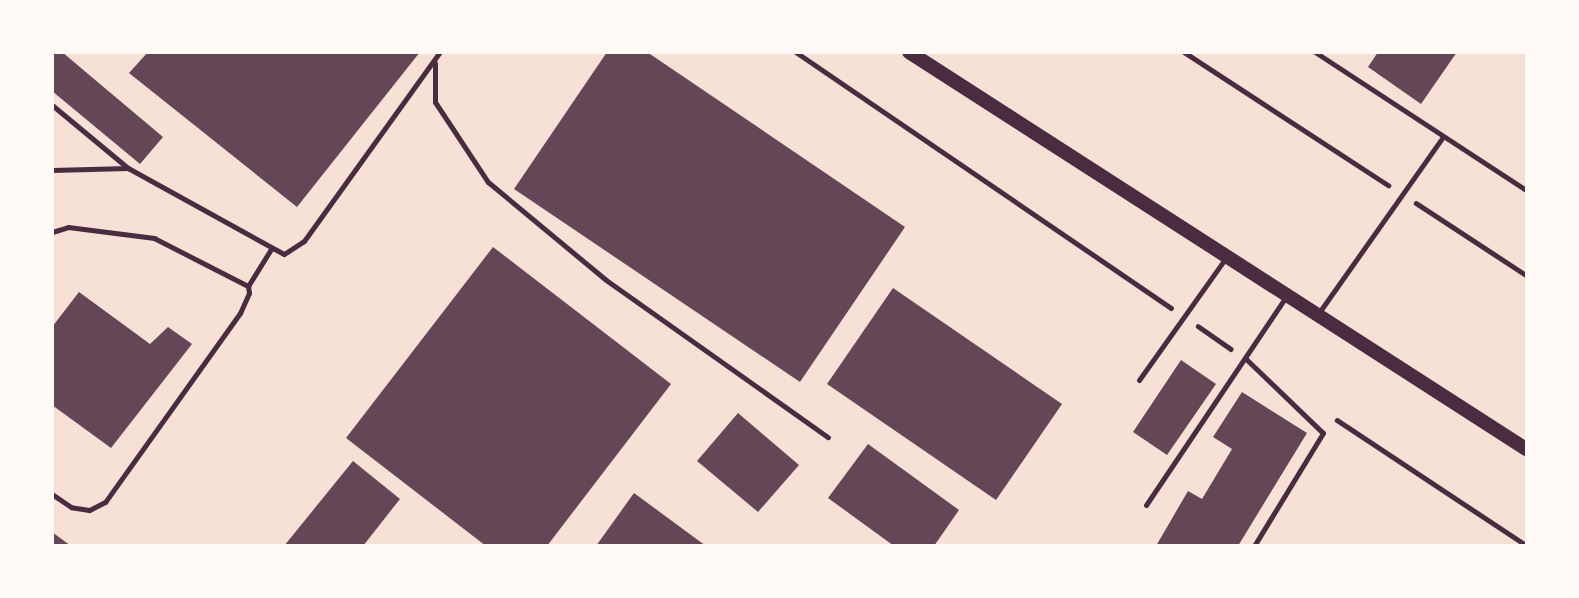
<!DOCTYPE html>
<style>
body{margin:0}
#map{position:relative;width:1579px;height:598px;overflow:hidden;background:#f7e1d7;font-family:Overpass,sans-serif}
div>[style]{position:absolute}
.building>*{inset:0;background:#644757}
.path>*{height:4.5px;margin:-2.25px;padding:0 2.25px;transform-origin:2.25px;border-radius:2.25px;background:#4a2c40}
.service>*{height:5px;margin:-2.5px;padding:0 2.5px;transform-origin:2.5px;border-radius:2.5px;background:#4a2c40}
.secondary>*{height:14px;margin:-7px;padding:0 7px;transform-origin:7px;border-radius:7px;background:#4a2c40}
span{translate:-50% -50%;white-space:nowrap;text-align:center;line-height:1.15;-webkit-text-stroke:6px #fffaf5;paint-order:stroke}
.frame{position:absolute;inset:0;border:54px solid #fffaf5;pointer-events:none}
</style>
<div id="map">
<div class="building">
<i style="clip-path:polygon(52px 52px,62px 52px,163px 137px,140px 164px,52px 91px)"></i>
<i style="clip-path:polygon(148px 52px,420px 52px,297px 207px,129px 73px)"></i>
<i style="clip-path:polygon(607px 52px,647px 52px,905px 227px,800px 382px,514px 189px)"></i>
<i style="clip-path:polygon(1378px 52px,1457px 52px,1421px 104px,1368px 67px)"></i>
<i style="clip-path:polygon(493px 247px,671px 384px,547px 546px,486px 546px,346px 438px)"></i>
<i style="clip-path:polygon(893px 288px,1062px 404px,996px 500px,827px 384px)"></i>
<i style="clip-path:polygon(79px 292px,150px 344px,168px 327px,192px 344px,111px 448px,52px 405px,52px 327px)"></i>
<i style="clip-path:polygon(1181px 360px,1216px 384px,1167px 455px,1133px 432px)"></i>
<i style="clip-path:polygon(1242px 392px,1307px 433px,1238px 546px,1156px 546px,1188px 491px,1202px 499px,1232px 449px,1213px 437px)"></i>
<i style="clip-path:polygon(738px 413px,799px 465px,758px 512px,697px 461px)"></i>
<i style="clip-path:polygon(868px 444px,959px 510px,934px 546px,894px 546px,828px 498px)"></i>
<i style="clip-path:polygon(353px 461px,400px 499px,363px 546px,284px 546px)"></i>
<i style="clip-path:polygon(634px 493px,706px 546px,596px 546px)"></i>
<i style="clip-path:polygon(52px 532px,71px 546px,52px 546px)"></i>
</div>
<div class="path">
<i style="left:796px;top:52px;width:454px;rotate:34.3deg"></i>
<i style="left:1184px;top:52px;width:244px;rotate:33.1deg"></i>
<i style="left:1416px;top:203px;width:131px;rotate:33.2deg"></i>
<i style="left:1198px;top:326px;width:40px;rotate:34.9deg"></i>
<i style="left:1337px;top:420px;width:227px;rotate:33.5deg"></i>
</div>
<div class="service">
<i style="left:1315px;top:52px;width:252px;rotate:33.2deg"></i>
<i style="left:435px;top:63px;width:39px;rotate:90deg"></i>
<i style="left:435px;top:102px;width:96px;rotate:56.5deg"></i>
<i style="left:488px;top:182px;width:153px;rotate:39.7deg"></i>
<i style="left:606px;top:280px;width:272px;rotate:35.3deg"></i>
<i style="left:52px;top:105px;width:99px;rotate:39.7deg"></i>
<i style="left:128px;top:168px;width:178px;rotate:28.9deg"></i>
<i style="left:284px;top:254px;width:24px;rotate:-33deg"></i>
<i style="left:304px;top:241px;width:233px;rotate:-54.3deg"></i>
<i style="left:52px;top:170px;width:76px;rotate:-1.5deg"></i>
<i style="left:52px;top:232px;width:17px;rotate:-17deg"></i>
<i style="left:68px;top:227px;width:87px;rotate:7.3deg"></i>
<i style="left:154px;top:238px;width:106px;rotate:27.1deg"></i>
<i style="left:248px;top:286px;width:7px;rotate:82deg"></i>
<i style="left:249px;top:293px;width:22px;rotate:114deg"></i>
<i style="left:240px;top:313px;width:232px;rotate:125.5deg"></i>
<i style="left:105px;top:502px;width:18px;rotate:153deg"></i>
<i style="left:89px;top:510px;width:18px;rotate:-171deg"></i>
<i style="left:71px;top:507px;width:23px;rotate:-146deg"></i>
<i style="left:248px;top:286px;width:44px;rotate:-58.1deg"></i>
<i style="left:1318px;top:314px;width:217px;rotate:-54.8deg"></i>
<i style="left:1245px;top:358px;width:108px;rotate:43.9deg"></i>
<i style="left:1323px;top:433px;width:132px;rotate:121.4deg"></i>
<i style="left:1139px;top:380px;width:148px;rotate:-54.6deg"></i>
<i style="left:1146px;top:505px;width:249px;rotate:-56.1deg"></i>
</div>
<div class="secondary">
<i style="left:909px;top:52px;width:734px;rotate:32.76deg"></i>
</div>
<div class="frame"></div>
</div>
